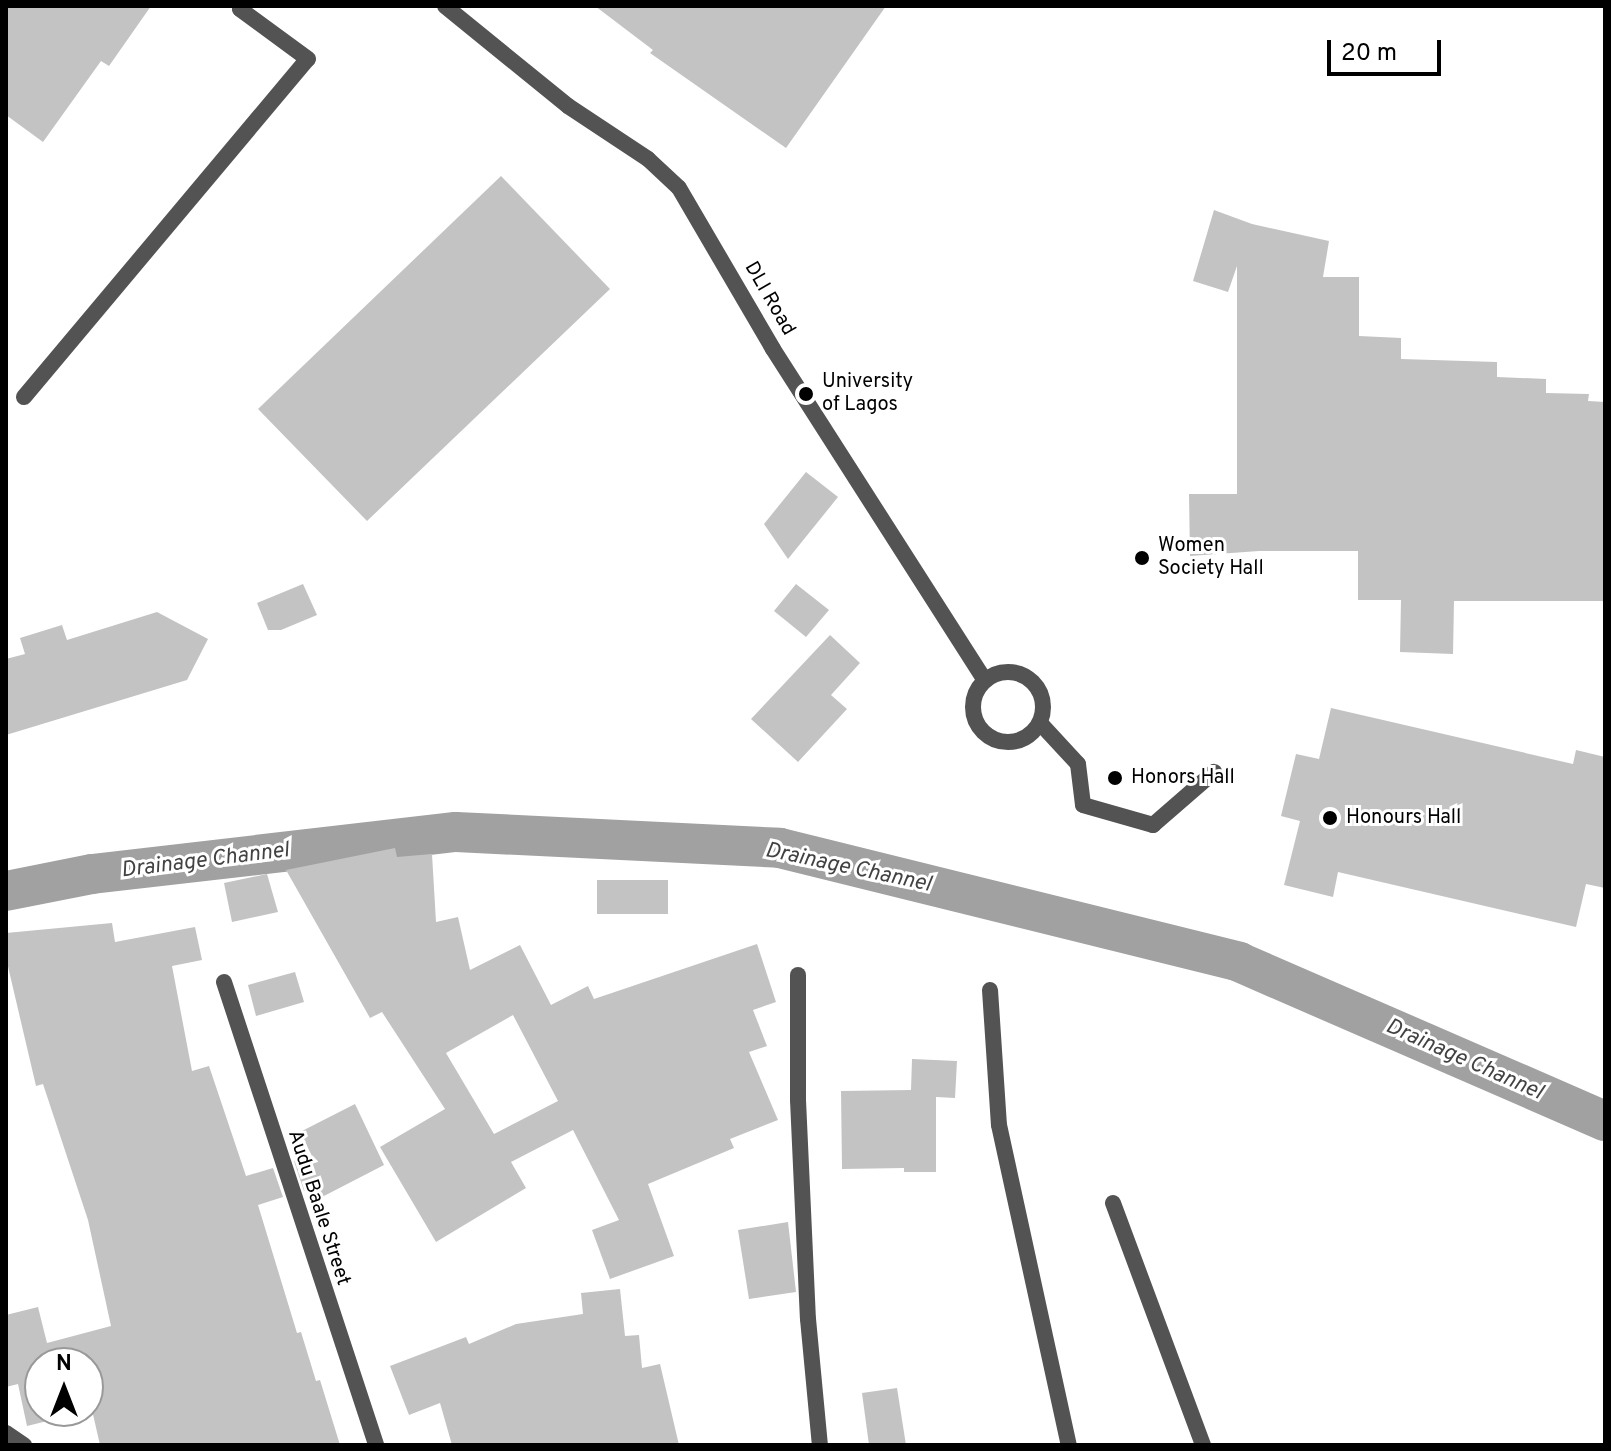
<!DOCTYPE html>
<style>
body{margin:0}
#map{position:relative;width:1611px;height:1451px;overflow:hidden;background:#fff;font-family:Overpass,sans-serif}
div>[style]{position:absolute}
.canal>*{height:40px;margin:-20px;padding:0 20px;transform-origin:20px;border-radius:20px;background:#a1a1a1}
.building>*{inset:0;background:#c3c3c3}
.service>*{height:16px;margin:-8px;padding:0 8px;transform-origin:8px;border-radius:8px;background:#535353}
.minor>*{height:16px;margin:-8px;padding:0 8px;transform-origin:8px;border-radius:8px;background:#535353}
.minor>.ring{margin:-8px;padding:0;box-sizing:content-box;background:none;border:16px solid #535353;border-radius:50%}
.dots>*{width:22px;height:22px;translate:-50% -50%;box-sizing:border-box;border:4px solid #fff;border-radius:50%}
span{translate:-50% -50%;white-space:nowrap;text-align:center;line-height:1.15;-webkit-text-stroke:6px #fff;paint-order:stroke}
.street-label{font-size:20px;color:#000}
.poi-label{font-size:20px;color:#000}
.left{translate:0 -50%;text-align:left}
.water-label{font-size:22px;color:#424242;font-style:italic}
.frame{position:absolute;inset:0;border:8px solid #000;pointer-events:none}
.north{position:absolute;left:24px;top:1347px;width:80px;height:80px;box-sizing:border-box;background:#fff;border:2px solid #999;border-radius:50%;rotate:0deg;font-size:22px;font-weight:700;line-height:32px;text-align:center;color:#000}
.north::after{content:'';display:block;margin:auto;width:28px;height:36px;background:#000;clip-path:polygon(50% 0,100% 100%,50% 72%,0 100%)}
.scale{position:absolute;left:1327px;top:40px;width:114px;height:36px;box-sizing:border-box;border:4px solid #000;border-top:0;padding-left:10px;font-size:24px;line-height:28px;white-space:nowrap;color:#000;-webkit-text-stroke:6px #fff;paint-order:stroke}
</style>
<div id="map">
<div class="canal">
<i style="left:6px;top:891px;width:88px;rotate:-11.2deg"></i>
<i style="left:92px;top:874px;width:366px;rotate:-6.6deg"></i>
<i style="left:456px;top:832px;width:324px;rotate:2.8deg"></i>
<i style="left:780px;top:848px;width:473px;rotate:13.9deg"></i>
<i style="left:1239px;top:962px;width:399px;rotate:23.5deg"></i>
</div>
<div class="building">
<i style="clip-path:polygon(6px 6px,151px 6px,109px 66px,101px 61px,43px 142px,6px 115px)"></i>
<i style="clip-path:polygon(595px 6px,886px 6px,786px 148px,650px 53px,653px 50px)"></i>
<i style="clip-path:polygon(501px 176px,610px 289px,367px 521px,258px 409px)"></i>
<i style="clip-path:polygon(1214px 210px,1252px 224px,1329px 241px,1323px 277px,1359px 277px,1359px 336px,1401px 338px,1401px 359px,1497px 362px,1497px 377px,1546px 379px,1546px 393px,1589px 394px,1588px 401px,1605px 402px,1605px 601px,1454px 601px,1453px 654px,1400px 652px,1401px 600px,1358px 600px,1358px 551px,1259px 551px,1190px 556px,1189px 494px,1237px 494px,1237px 266px,1228px 292px,1193px 281px)"></i>
<i style="clip-path:polygon(806px 472px,838px 497px,788px 559px,764px 524px)"></i>
<i style="clip-path:polygon(303px 584px,317px 615px,281px 630px,268px 630px,257px 603px)"></i>
<i style="clip-path:polygon(796px 584px,829px 610px,806px 637px,774px 611px)"></i>
<i style="clip-path:polygon(157px 612px,208px 639px,187px 680px,6px 735px,6px 659px,25px 654px,20px 638px,62px 625px,67px 640px)"></i>
<i style="clip-path:polygon(830px 635px,860px 663px,831px 695px,847px 709px,798px 762px,751px 719px)"></i>
<i style="clip-path:polygon(1331px 708px,1573px 764px,1576px 750px,1605px 757px,1605px 888px,1586px 884px,1576px 927px,1338px 872px,1333px 897px,1284px 885px,1300px 821px,1281px 816px,1296px 754px,1319px 759px)"></i>
<i style="clip-path:polygon(evenodd,395px 848px,397px 857px,432px 854px,436px 922px,458px 917px,470px 970px,520px 945px,551px 1005px,588px 986px,594px 999px,757px 944px,776px 1002px,753px 1010px,767px 1046px,749px 1052px,778px 1120px,730px 1139px,734px 1148px,648px 1184px,674px 1256px,610px 1279px,592px 1230px,619px 1220px,573px 1130px,511px 1162px,526px 1188px,436px 1242px,380px 1147px,445px 1109px,382px 1012px,370px 1018px,286px 870px,395px 848px,513px 1015px,558px 1101px,494px 1134px,446px 1053px,513px 1015px)"></i>
<i style="clip-path:polygon(267px 874px,278px 912px,232px 922px,224px 883px)"></i>
<i style="clip-path:polygon(597px 880px,668px 880px,668px 914px,597px 914px)"></i>
<i style="clip-path:polygon(evenodd,112px 923px,115px 942px,195px 927px,202px 960px,172px 966px,192px 1071px,209px 1066px,246px 1176px,273px 1168px,283px 1197px,258px 1205px,297px 1333px,301px 1332px,316px 1381px,320px 1380px,340px 1445px,100px 1445px,92px 1410px,27px 1426px,18px 1384px,6px 1387px,6px 1315px,38px 1307px,47px 1343px,111px 1326px,88px 1220px,43px 1084px,36px 1086px,6px 958px,6px 933px,112px 923px,40px 1363px,88px 1363px,88px 1411px,40px 1411px,40px 1363px)"></i>
<i style="clip-path:polygon(295px 972px,304px 1002px,256px 1016px,248px 985px)"></i>
<i style="clip-path:polygon(912px 1059px,957px 1061px,955px 1098px,936px 1097px,936px 1172px,904px 1172px,904px 1168px,842px 1169px,841px 1091px,911px 1090px)"></i>
<i style="clip-path:polygon(355px 1104px,384px 1165px,322px 1197px,317px 1186px,304px 1191px,294px 1161px,312px 1156px,300px 1132px)"></i>
<i style="clip-path:polygon(788px 1222px,796px 1292px,749px 1299px,738px 1230px)"></i>
<i style="clip-path:polygon(620px 1289px,625px 1336px,639px 1335px,642px 1368px,660px 1364px,679px 1445px,452px 1445px,440px 1403px,409px 1415px,390px 1366px,466px 1337px,469px 1344px,516px 1324px,583px 1314px,581px 1293px)"></i>
<i style="clip-path:polygon(897px 1388px,906px 1445px,869px 1445px,862px 1393px)"></i>
</div>
<div class="service">
<i style="left:1040px;top:723px;width:56px;rotate:47.2deg"></i>
<i style="left:1078px;top:764px;width:41px;rotate:83deg"></i>
<i style="left:1083px;top:805px;width:73px;rotate:15.9deg"></i>
<i style="left:1153px;top:825px;width:81px;rotate:-41deg"></i>
<i style="left:798px;top:975px;width:125px;rotate:90deg"></i>
<i style="left:798px;top:1100px;width:219px;rotate:87.4deg"></i>
<i style="left:808px;top:1319px;width:127px;rotate:84.6deg"></i>
<i style="left:990px;top:990px;width:135px;rotate:86.2deg"></i>
<i style="left:999px;top:1125px;width:328px;rotate:77.7deg"></i>
<i style="left:1113px;top:1203px;width:258px;rotate:69.6deg"></i>
</div>
<div class="minor">
<i style="left:445px;top:6px;width:159px;rotate:39.1deg"></i>
<i style="left:568px;top:106px;width:96px;rotate:33.5deg"></i>
<i style="left:648px;top:159px;width:42px;rotate:43.1deg"></i>
<i style="left:679px;top:188px;width:186px;rotate:59.7deg"></i>
<i style="left:773px;top:349px;width:393px;rotate:57.4deg"></i>
<i style="left:24px;top:397px;width:441px;rotate:-50deg"></i>
<i style="left:308px;top:59px;width:84px;rotate:-143.7deg"></i>
<i style="left:240px;top:9px;width:3px;rotate:-72deg"></i>
<i class="ring" style="left:973px;top:672px;width:54px;height:54px"></i>
<i style="left:224px;top:982px;width:487px;rotate:71.8deg"></i>
<i style="left:6px;top:1433px;width:22px;rotate:34deg"></i>
</div>
<div class="dots">
<i style="left:806px;top:394px;background:#000"></i>
<i style="left:1142px;top:558px;background:#000"></i>
<i style="left:1115px;top:778px;background:#000"></i>
<i style="left:1330px;top:818px;background:#000"></i>
</div>
<div class="street-label">
<span style="left:769px;top:299px;rotate:60deg">DLI Road</span>
<span style="left:318px;top:1208px;rotate:72deg">Audu Baale Street</span>
</div>
<div class="poi-label">
<span class="left" style="left:822px;top:394px">University<br>of Lagos</span>
<span class="left" style="left:1158px;top:558px">Women<br>Society Hall</span>
<span class="left" style="left:1131px;top:778px">Honors Hall</span>
<span class="left" style="left:1346px;top:818px">Honours Hall</span>
</div>
<div class="water-label">
<span style="left:205px;top:861px;rotate:-7deg">Drainage Channel</span>
<span style="left:848px;top:868px;rotate:12deg">Drainage Channel</span>
<span style="left:1464px;top:1060px;rotate:24deg">Drainage Channel</span>
</div>
<div class="frame"></div>
<div class="north">N</div>
<div class="scale">20 m</div>
</div>
